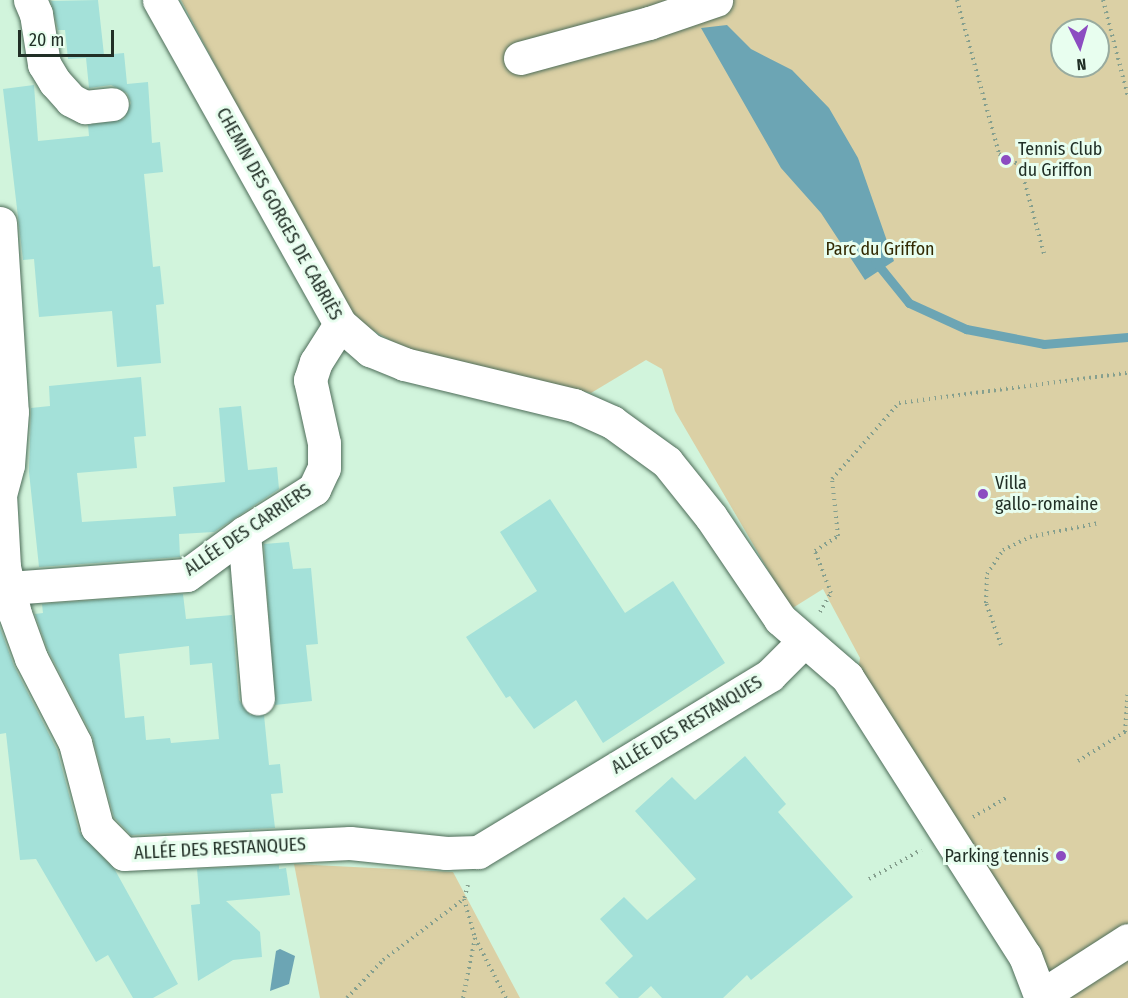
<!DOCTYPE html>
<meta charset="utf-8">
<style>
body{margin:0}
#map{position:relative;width:1128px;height:998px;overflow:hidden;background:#d1f4dc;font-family:"Fira Sans Condensed",sans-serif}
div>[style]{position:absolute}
.green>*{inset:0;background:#dbd0a5}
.water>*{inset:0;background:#6ca5b4}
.stream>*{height:9px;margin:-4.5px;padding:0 4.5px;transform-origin:4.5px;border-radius:4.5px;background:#6ca5b4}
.building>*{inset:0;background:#a4e1d9}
.path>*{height:4px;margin-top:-2px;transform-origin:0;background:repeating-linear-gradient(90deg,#859f8e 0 1.5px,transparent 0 6px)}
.roads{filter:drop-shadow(0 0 2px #4d6c58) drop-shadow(0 0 2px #4d6c58)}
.minor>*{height:33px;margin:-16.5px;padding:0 16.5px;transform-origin:16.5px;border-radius:16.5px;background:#fff}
.dots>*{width:16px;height:16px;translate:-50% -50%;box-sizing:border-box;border:3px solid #e8feef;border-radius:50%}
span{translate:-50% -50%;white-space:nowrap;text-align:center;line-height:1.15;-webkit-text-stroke:6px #e8feef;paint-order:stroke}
.poi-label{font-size:18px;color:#212f26}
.left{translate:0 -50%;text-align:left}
.right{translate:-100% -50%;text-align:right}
.street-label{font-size:18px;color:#212f26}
.park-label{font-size:18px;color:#322902}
.north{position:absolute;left:1050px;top:18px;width:60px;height:60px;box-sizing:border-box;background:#e8feef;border:2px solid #98ab9f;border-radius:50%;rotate:175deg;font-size:16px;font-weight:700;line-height:24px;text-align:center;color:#212f26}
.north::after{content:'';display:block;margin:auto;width:21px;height:27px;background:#8c4cc1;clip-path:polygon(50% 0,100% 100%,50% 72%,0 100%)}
.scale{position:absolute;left:18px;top:30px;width:96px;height:27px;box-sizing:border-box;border:3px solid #212f26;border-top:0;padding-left:8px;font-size:18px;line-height:21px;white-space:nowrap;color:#212f26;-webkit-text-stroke:4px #e8feef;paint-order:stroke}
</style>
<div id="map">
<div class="green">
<i style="clip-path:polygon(evenodd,181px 0,1128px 0,1128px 998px,1056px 998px,858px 671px,860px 658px,823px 589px,791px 609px,675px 411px,662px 369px,646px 360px,591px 393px,409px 351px,348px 316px,181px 0,1062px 30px,1098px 30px,1098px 66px,1062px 66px,1062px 30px)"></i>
<i style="clip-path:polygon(294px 864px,453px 872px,520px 998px,320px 998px)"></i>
</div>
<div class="water">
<i style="clip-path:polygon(727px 25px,751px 49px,792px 70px,829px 108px,858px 158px,894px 261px,865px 280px,821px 213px,781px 168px,701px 28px)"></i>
<i style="clip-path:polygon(280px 949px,295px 956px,289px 984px,270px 991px,276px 951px)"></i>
</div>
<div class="stream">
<i style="left:875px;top:261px;width:54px;rotate:51deg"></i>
<i style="left:909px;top:303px;width:63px;rotate:24.5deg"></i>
<i style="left:966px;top:329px;width:79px;rotate:10.9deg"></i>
<i style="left:1044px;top:344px;width:84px;rotate:-4.8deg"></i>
</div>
<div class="building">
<i style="clip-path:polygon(98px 0,104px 55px,124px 53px,127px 84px,148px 82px,152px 143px,160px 142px,163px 172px,144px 174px,153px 267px,160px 266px,164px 304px,156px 305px,161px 363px,117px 367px,112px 311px,39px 317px,34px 259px,23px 260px,3px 89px,34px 85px,38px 141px,89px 136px,88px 125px,124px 119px,131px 103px,127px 93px,111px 85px,89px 88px,86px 58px,68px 59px,65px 30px,58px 30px,51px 1px)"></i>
<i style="clip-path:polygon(141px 377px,146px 436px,134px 437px,137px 468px,77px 473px,82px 522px,176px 516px,173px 487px,225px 482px,219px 408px,241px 406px,248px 470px,277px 467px,279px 489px,214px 532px,179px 534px,180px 557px,39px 567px,29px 472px,31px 408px,50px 406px,49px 386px)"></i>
<i style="clip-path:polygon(550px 499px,625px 613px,673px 581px,725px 663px,603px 743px,576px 700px,534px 729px,510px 696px,506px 698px,466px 637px,537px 591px,500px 532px)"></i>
<i style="clip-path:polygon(289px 542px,293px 569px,311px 568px,318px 644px,306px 645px,312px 701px,275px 705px,264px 544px)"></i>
<i style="clip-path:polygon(evenodd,183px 594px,186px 619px,232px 615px,239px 700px,250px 715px,264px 715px,269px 765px,280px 764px,283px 793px,271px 794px,275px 828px,131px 835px,114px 817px,92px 735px,48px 650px,35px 614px,43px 613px,42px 604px,183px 594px,189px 646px,190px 665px,212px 663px,219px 739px,171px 743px,170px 738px,146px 740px,144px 716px,125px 718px,119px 654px,189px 646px)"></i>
<i style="clip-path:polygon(0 628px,14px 666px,57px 750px,79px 832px,115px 870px,178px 984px,153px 998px,133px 998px,108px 955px,96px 962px,36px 859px,20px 860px,6px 733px,0 734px)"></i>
<i style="clip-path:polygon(745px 756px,786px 804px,778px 812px,853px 897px,751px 980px,747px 975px,723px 998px,662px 998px,651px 986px,638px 998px,619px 998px,605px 983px,633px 956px,600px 919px,624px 897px,647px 920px,696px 879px,635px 811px,672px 777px,695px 800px)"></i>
<i style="clip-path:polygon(279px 865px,279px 869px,286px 868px,290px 895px,226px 901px,260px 932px,262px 957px,233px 960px,198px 981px,191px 905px,200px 904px,197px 869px)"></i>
</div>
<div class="path">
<i style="left:957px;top:0;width:160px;rotate:74.7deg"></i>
<i style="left:999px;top:154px;width:24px;rotate:28deg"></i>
<i style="left:1020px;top:165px;width:92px;rotate:74.9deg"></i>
<i style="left:1103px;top:0;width:100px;rotate:75.5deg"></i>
<i style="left:820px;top:612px;width:22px;rotate:-60deg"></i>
<i style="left:831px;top:593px;width:45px;rotate:-110.9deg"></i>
<i style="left:815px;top:551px;width:27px;rotate:-33deg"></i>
<i style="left:838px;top:536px;width:57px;rotate:-96deg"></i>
<i style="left:832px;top:479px;width:101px;rotate:-48.6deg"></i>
<i style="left:899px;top:403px;width:231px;rotate:-7.5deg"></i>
<i style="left:1001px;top:645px;width:45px;rotate:-109.7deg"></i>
<i style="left:986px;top:603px;width:29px;rotate:-88deg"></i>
<i style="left:987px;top:574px;width:29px;rotate:-56deg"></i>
<i style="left:1003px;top:550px;width:30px;rotate:-26deg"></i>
<i style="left:1030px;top:537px;width:70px;rotate:-11.5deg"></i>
<i style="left:1125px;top:732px;width:39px;rotate:-86deg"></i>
<i style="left:1078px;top:761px;width:59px;rotate:-31.8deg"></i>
<i style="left:973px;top:817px;width:39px;rotate:-30deg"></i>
<i style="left:869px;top:879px;width:60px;rotate:-29.1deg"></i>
<i style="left:468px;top:885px;width:15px;rotate:106deg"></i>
<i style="left:464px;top:899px;width:41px;rotate:74.2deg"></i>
<i style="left:475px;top:938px;width:68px;rotate:62.7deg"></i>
<i style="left:347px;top:998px;width:52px;rotate:-46.5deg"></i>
<i style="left:383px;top:960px;width:101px;rotate:-37deg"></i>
<i style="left:463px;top:998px;width:61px;rotate:-78.7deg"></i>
</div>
<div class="roads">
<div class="minor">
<i style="left:30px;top:0;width:15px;rotate:67deg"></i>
<i style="left:36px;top:14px;width:51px;rotate:80.9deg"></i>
<i style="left:44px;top:64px;width:21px;rotate:59deg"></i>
<i style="left:55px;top:82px;width:24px;rotate:48deg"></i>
<i style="left:71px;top:100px;width:16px;rotate:27deg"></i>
<i style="left:85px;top:107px;width:27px;rotate:-6deg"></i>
<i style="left:159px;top:0;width:371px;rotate:60.8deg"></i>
<i style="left:340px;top:324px;width:40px;rotate:41deg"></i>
<i style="left:370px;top:350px;width:37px;rotate:22deg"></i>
<i style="left:404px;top:364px;width:175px;rotate:13.6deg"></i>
<i style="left:574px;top:405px;width:42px;rotate:24.1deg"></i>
<i style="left:612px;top:422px;width:68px;rotate:36deg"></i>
<i style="left:667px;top:462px;width:70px;rotate:51.3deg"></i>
<i style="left:711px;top:517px;width:123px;rotate:55.9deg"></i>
<i style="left:780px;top:619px;width:89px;rotate:40.9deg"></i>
<i style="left:847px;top:677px;width:331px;rotate:57.5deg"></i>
<i style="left:1025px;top:956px;width:45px;rotate:69.1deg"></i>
<i style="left:520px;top:58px;width:134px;rotate:-15.2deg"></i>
<i style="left:649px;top:23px;width:71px;rotate:-18.9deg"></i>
<i style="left:0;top:223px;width:189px;rotate:86.4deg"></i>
<i style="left:12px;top:412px;width:53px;rotate:94.3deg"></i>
<i style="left:8px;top:465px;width:31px;rotate:105deg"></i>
<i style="left:0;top:495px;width:72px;rotate:86.8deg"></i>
<i style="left:4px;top:567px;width:48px;rotate:76.8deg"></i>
<i style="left:15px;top:614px;width:47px;rotate:70deg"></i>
<i style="left:31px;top:658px;width:96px;rotate:62.6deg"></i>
<i style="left:75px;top:743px;width:87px;rotate:75.3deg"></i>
<i style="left:97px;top:827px;width:38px;rotate:45deg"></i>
<i style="left:124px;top:854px;width:226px;rotate:-2.8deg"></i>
<i style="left:350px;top:843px;width:97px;rotate:5.9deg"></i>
<i style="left:446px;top:853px;width:32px;rotate:-2deg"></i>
<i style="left:478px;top:852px;width:341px;rotate:-31.2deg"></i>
<i style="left:770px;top:675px;width:48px;rotate:-45deg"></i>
<i style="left:244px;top:533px;width:166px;rotate:85.2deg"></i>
<i style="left:9px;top:588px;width:178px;rotate:-4.2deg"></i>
<i style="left:187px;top:575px;width:71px;rotate:-36.4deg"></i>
<i style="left:244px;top:533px;width:83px;rotate:-32.2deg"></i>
<i style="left:314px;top:489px;width:23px;rotate:-65deg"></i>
<i style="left:324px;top:468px;width:25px;rotate:-90deg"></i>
<i style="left:324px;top:443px;width:65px;rotate:-102.5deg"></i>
<i style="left:310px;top:380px;width:19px;rotate:-72deg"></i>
<i style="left:316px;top:362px;width:45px;rotate:-57.7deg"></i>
<i style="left:1041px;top:996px;width:103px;rotate:-32.8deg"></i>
</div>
</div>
<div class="dots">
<i style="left:1006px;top:160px;background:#8c4cc1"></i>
<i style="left:983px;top:494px;background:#8c4cc1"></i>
<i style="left:1061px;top:856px;background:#8c4cc1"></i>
</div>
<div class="poi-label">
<span class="left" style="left:1018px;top:160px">Tennis Club<br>du Griffon</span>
<span class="left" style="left:995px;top:494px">Villa<br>gallo-romaine</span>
<span class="right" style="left:1049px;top:856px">Parking tennis</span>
</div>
<div class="street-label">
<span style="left:279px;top:214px;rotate:61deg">CHEMIN DES GORGES DE CABRIÈS</span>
<span style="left:248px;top:530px;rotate:-34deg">ALLÉE DES CARRIERS</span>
<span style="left:687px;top:725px;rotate:-31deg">ALLÉE DES RESTANQUES</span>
<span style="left:220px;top:849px;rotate:-3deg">ALLÉE DES RESTANQUES</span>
</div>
<div class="park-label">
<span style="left:880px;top:249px">Parc du Griffon</span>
</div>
<div class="north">N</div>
<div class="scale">20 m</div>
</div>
